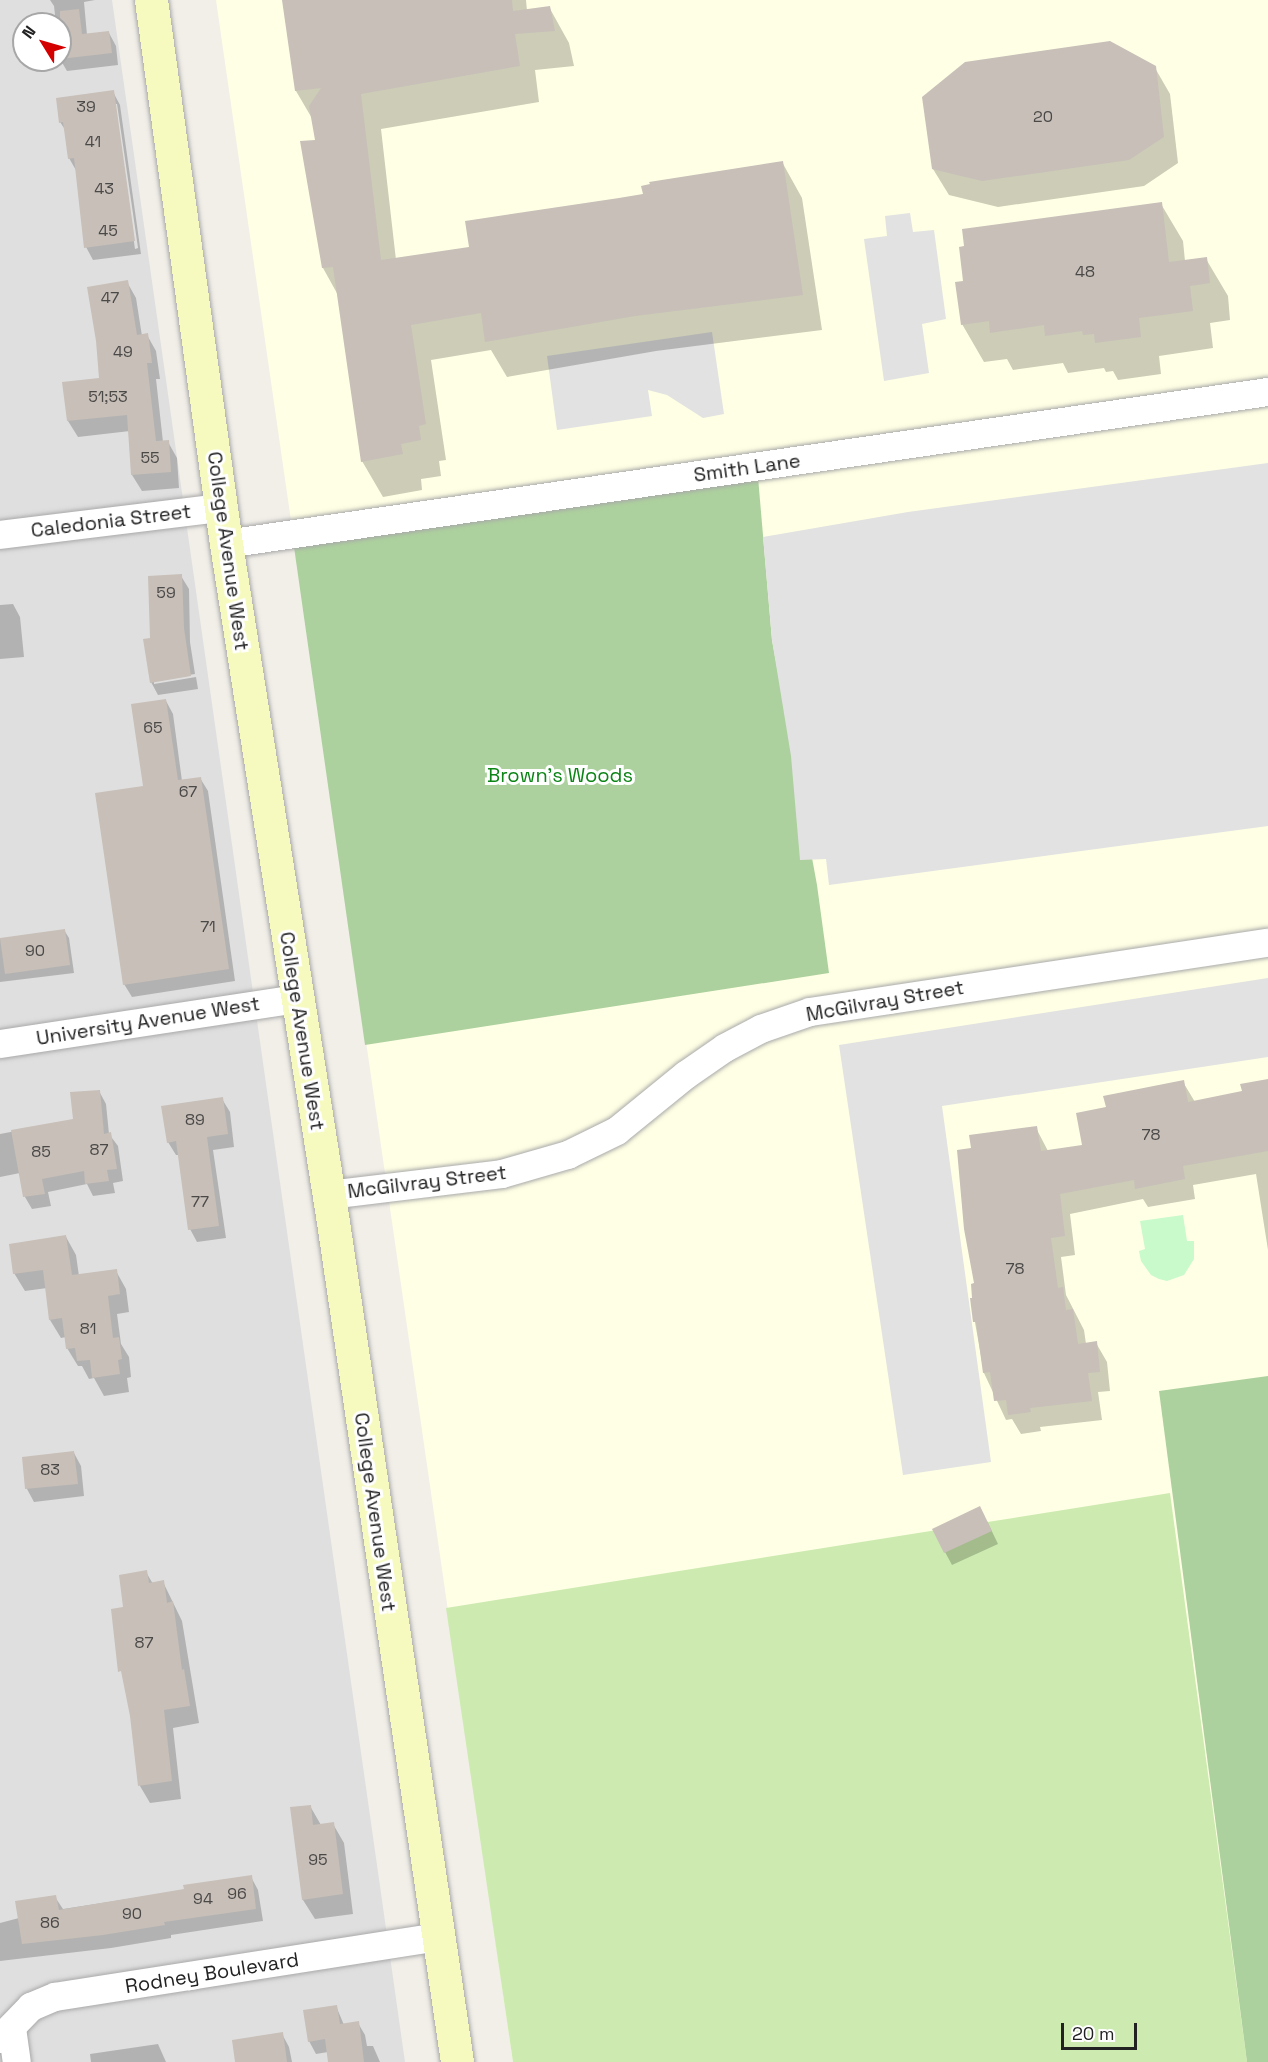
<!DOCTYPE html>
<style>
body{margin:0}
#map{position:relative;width:1268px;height:2062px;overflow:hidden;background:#f2efe9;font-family:"Space Grotesk",sans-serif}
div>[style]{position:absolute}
.residential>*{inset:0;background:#e0dfdf}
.education>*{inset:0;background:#ffffe5}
.grass>*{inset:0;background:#cdebb0}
.forest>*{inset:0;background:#add19e}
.park>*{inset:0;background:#c8facc}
.parking>*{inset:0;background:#e2e2e2}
.shadow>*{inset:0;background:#0003}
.building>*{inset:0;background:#c7bfb8}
.roads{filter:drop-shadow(0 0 2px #a9a9a9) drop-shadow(0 0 2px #a9a9a9)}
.minor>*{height:28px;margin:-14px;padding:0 14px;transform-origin:14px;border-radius:14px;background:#fff}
.secondary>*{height:33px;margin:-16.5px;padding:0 16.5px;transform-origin:16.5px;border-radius:16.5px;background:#f7fabf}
span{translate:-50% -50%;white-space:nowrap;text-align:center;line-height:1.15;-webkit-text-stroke:6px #fff;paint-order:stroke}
.number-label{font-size:16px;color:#4b4948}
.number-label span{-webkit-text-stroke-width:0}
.street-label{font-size:20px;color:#222}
.park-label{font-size:20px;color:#0c8416}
.north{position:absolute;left:12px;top:12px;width:60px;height:60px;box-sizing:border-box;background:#fff;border:2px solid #a7a7a7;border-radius:50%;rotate:307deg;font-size:16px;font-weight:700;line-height:24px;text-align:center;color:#222}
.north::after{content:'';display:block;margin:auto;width:21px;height:27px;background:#d40000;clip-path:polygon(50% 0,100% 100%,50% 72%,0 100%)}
.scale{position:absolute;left:1061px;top:2023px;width:76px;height:27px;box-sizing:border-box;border:3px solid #222;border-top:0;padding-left:8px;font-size:18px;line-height:21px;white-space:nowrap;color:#222;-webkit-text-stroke:4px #fff;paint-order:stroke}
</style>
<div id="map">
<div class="residential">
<i style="clip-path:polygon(evenodd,0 0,112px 0,405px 2062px,0 2062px,0 0,24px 24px,60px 24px,60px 60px,24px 60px,24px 24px)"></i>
</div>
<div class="education">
<i style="clip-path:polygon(216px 0,1268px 0,1268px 2062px,513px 2062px)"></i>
</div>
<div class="grass">
<i style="clip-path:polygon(1170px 1493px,1247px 2062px,513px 2062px,446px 1608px)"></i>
</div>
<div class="forest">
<i style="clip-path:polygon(758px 477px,772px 640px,817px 885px,829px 973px,365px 1045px,294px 547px)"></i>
<i style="clip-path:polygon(1268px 1376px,1268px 2062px,1247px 2062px,1159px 1391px)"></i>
</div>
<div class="park">
<i style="clip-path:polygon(1183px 1215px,1187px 1241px,1194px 1241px,1194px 1259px,1184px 1275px,1167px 1281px,1159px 1279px,1151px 1275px,1141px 1261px,1139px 1251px,1145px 1249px,1140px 1221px)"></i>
</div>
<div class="parking">
<i style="clip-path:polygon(910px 213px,913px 232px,934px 230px,946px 319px,922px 324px,929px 373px,884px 381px,864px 239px,887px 236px,885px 216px)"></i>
<i style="clip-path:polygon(712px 332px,724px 414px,703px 418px,667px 395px,648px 390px,652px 416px,557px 430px,547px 356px)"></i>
<i style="clip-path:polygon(1268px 463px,1268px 826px,829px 885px,826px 859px,800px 860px,791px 756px,772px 640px,763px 537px,908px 512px)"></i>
<i style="clip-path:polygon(1268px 978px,1268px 1057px,942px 1106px,991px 1462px,903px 1475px,839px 1045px)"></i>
</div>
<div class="shadow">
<i style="clip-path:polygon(50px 0,95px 0,84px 2px,87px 35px,109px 33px,116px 46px,118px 65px,67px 71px,60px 59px,60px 24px,56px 24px,54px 6px)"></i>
<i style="clip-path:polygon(284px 0,526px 0,527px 11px,549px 7px,569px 43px,574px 66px,535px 70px,539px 102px,381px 129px,396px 260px,471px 248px,619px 200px,782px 162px,802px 198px,822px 330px,656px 351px,507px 377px,491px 350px,431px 360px,446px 460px,439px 461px,441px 476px,421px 479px,422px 490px,383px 497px,362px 461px,338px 295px,323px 268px,302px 142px,317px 141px,313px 120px,296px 91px)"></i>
<i style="clip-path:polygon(1155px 68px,1170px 94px,1178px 163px,1144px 186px,998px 207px,949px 195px,933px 169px)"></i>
<i style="clip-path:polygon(evenodd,113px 92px,120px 105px,141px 254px,93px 260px,86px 247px,77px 172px,69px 158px,66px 131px,60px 122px,113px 92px,114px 104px,117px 104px,138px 248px,135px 249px,114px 104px)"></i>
<i style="clip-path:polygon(1161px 204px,1183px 241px,1185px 261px,1206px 259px,1228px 296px,1230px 320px,1210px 323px,1213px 348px,1159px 356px,1161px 374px,1118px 380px,1113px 371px,1106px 372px,1104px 368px,1068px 373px,1063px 363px,1013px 370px,1007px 359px,984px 362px,962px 324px)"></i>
<i style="clip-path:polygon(127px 282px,136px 298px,142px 336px,147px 335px,156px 351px,160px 379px,156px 379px,163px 442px,168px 442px,177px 458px,179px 488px,142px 491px,132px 475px,130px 431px,78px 437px,68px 421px,64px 383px,101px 379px)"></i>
<i style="clip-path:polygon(181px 576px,189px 589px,190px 642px,195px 674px,154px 681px,154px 684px,196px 677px,198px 689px,158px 695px,151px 682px,152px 639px)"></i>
<i style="clip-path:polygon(13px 604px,20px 617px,24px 657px,0 659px,0 605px)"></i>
<i style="clip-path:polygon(166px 701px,173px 714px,182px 781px,200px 778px,208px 791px,235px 981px,132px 997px,124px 984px,145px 787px)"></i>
<i style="clip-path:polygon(64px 930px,69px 938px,74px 973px,0 982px,0 939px)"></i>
<i style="clip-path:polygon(1183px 1082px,1195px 1102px,1268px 1086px,1268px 1250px,1256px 1174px,1193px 1185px,1195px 1199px,1148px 1207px,1143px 1199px,1070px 1214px,1075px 1255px,1061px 1257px,1066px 1295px,1084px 1330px,1086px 1344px,1096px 1343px,1107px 1362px,1110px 1391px,1098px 1392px,1102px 1420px,1040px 1427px,1041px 1431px,1021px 1434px,1012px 1419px,1006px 1420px,984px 1373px,971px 1300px,974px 1300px,975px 1284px,972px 1149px,1036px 1128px,1048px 1151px,1083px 1146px,1107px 1108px)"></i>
<i style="clip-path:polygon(99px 1091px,106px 1104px,109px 1134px,118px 1146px,123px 1181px,113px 1183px,115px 1193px,93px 1196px,87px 1184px,48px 1192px,51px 1206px,32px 1209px,25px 1197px,20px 1173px,0 1177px,0 1134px,74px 1120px)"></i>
<i style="clip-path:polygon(222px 1099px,230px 1112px,234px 1147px,213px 1150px,226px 1238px,197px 1242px,190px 1229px,180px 1155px,176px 1155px,168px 1142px)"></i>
<i style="clip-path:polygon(66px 1237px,76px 1255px,79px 1276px,116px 1271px,126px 1289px,129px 1312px,117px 1314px,121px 1344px,129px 1357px,131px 1377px,127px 1378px,129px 1392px,104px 1396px,94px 1378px,89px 1379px,82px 1366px,78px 1366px,67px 1348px,66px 1337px,61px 1338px,50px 1320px,47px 1288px,25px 1291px,14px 1273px)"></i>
<i style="clip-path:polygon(74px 1453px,81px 1466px,84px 1496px,34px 1502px,27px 1489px,24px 1458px)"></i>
<i style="clip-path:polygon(987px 1521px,998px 1544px,952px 1565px,945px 1552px)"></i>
<i style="clip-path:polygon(146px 1572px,153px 1584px,163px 1582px,182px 1621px,199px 1723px,173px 1728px,181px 1799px,150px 1803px,140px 1786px,125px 1609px)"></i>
<i style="clip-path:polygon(310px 1806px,321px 1825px,333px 1824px,344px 1843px,353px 1914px,315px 1919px,303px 1900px)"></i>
<i style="clip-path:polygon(251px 1877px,258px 1890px,263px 1921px,171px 1935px,171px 1938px,111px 1948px,0 1961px,0 1923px,19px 1918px,55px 1897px,63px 1909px,186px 1890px)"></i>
<i style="clip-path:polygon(336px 2006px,344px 2025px,358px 2023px,365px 2035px,367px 2046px,373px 2046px,380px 2062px,329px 2062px,328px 2052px,316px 2054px,309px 2041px)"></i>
<i style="clip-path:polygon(282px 2034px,289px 2047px,292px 2062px,237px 2062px)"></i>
<i style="clip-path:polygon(158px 2044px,166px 2062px,91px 2062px,90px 2054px)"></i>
</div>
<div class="building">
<i style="clip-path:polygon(282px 0,512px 0,513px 11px,550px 6px,555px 31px,515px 34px,520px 66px,361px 94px,381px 260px,469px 247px,465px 221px,619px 198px,643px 194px,641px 186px,650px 184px,649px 182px,783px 161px,803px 295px,635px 316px,485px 342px,481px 313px,411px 325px,426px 424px,419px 426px,421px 440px,401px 444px,403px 454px,361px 462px,333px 267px,322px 268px,300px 141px,315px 140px,309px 106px,321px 88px,295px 91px)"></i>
<i style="clip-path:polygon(79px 9px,82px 34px,109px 31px,112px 53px,60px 59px,60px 11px)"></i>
<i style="clip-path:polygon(1110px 41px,1156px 66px,1164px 137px,1129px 160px,982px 181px,932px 169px,922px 97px,965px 62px)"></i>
<i style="clip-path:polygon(114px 90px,135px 241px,84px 248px,74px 158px,68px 159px,63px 122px,59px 123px,56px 98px)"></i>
<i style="clip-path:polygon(1162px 202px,1169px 262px,1207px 257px,1210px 283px,1190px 286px,1193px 311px,1139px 318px,1141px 337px,1095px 343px,1094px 334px,1083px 335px,1082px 331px,1045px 336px,1044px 325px,990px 333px,989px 321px,961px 325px,955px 282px,963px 281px,959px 247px,964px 246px,962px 229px)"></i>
<i style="clip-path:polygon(128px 280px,137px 335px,148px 333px,152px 363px,147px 363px,156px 441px,169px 440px,171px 472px,131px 475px,127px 415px,67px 421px,62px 382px,99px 378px,96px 341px,87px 287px)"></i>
<i style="clip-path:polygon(182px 574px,184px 628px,191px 676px,150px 683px,143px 639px,150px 638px,148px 576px)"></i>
<i style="clip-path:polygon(166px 699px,178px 780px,201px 777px,229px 969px,123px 985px,95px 793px,143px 786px,131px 704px)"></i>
<i style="clip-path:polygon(65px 929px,70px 965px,5px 974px,0 938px)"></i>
<i style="clip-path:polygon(1268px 1079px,1268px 1151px,1183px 1166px,1185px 1179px,1135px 1189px,1134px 1180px,1060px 1194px,1065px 1236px,1051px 1238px,1058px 1288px,1063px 1287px,1066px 1310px,1073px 1309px,1078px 1344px,1097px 1341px,1100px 1372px,1088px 1373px,1092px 1401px,1030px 1408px,1031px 1412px,1008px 1415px,1006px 1400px,994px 1401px,990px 1372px,983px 1373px,976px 1322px,973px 1322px,970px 1298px,972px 1298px,971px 1284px,974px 1283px,964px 1229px,957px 1150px,971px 1148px,969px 1135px,1037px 1126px,1041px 1151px,1082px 1145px,1076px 1113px,1106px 1107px,1103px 1096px,1184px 1080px,1188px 1102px,1242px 1091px,1240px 1084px)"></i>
<i style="clip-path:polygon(100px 1090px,104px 1134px,111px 1132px,117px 1169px,107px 1170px,109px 1181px,85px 1184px,84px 1171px,42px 1179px,45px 1194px,23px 1197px,11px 1130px,73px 1119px,70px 1092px)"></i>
<i style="clip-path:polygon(223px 1097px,228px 1134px,207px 1137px,219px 1226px,188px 1230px,176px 1141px,167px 1143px,161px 1106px)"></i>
<i style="clip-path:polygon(66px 1235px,72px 1275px,117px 1269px,120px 1294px,108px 1296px,113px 1338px,119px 1337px,122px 1359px,118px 1360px,120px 1374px,92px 1378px,90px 1360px,77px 1361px,75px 1348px,66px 1349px,62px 1318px,49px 1320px,43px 1270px,13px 1274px,9px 1244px)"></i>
<i style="clip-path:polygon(74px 1451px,78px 1484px,25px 1489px,22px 1457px)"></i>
<i style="clip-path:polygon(980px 1506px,992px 1531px,944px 1553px,932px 1529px)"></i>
<i style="clip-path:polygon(147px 1570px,149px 1583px,164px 1580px,167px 1603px,173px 1601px,182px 1670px,184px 1669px,190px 1706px,164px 1710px,172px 1781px,138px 1786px,130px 1716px,121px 1671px,118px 1672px,111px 1609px,123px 1607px,119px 1575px)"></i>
<i style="clip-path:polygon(311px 1805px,313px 1825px,334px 1822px,343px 1894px,302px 1900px,290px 1807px)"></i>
<i style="clip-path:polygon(252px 1875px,256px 1909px,164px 1922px,165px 1925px,103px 1935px,22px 1944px,15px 1901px,56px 1895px,59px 1910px,184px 1889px,183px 1885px)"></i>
<i style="clip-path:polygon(337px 2005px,340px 2024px,359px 2021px,364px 2062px,328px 2062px,325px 2039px,308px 2042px,303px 2010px)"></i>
<i style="clip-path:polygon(283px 2032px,287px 2062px,235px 2062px,232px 2040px)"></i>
</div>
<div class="roads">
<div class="minor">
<i style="left:0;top:535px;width:223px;rotate:-7deg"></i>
<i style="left:226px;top:544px;width:1053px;rotate:-8.3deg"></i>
<i style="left:0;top:1044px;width:299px;rotate:-8.6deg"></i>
<i style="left:329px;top:1195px;width:174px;rotate:-6.9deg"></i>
<i style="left:502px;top:1174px;width:69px;rotate:-16.1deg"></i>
<i style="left:568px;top:1155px;width:55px;rotate:-26.1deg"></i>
<i style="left:617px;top:1131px;width:89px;rotate:-39.1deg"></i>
<i style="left:686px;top:1075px;width:47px;rotate:-34.7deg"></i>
<i style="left:725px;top:1048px;width:41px;rotate:-27.8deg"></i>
<i style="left:761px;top:1029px;width:52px;rotate:-19.1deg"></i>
<i style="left:810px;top:1012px;width:463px;rotate:-8.6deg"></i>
<i style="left:12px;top:2028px;width:34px;rotate:82deg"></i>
<i style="left:0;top:2039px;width:45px;rotate:-45.9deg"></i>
<i style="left:31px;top:2007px;width:26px;rotate:-23deg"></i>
<i style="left:55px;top:1997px;width:388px;rotate:-8.9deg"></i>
</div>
<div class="secondary">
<i style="left:151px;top:0;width:549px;rotate:82.15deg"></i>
<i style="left:226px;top:544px;width:686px;rotate:81.03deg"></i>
<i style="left:333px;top:1222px;width:849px;rotate:81.6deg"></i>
</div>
</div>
<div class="number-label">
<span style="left:86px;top:107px">39</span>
<span style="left:1043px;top:117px">20</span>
<span style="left:93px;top:142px">41</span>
<span style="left:104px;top:189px">43</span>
<span style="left:108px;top:231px">45</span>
<span style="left:1085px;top:272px">48</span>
<span style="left:110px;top:298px">47</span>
<span style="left:123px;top:352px">49</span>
<span style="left:108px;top:397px">51;53</span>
<span style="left:150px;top:458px">55</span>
<span style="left:166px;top:593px">59</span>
<span style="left:153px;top:728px">65</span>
<span style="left:188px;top:792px">67</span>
<span style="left:208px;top:927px">71</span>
<span style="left:35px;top:951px">90</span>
<span style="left:195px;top:1120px">89</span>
<span style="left:1151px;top:1135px">78</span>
<span style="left:99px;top:1150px">87</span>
<span style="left:41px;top:1152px">85</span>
<span style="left:200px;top:1202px">77</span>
<span style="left:1015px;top:1269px">78</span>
<span style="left:88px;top:1329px">81</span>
<span style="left:50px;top:1470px">83</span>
<span style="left:144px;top:1643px">87</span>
<span style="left:318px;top:1860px">95</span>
<span style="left:237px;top:1894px">96</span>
<span style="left:203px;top:1899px">94</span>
<span style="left:132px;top:1914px">90</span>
<span style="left:50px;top:1923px">86</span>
</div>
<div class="street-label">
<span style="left:747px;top:468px;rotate:-8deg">Smith Lane</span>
<span style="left:111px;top:521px;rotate:-7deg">Caledonia Street</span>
<span style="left:228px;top:551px;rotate:82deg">College Avenue West</span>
<span style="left:885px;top:1001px;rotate:-10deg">McGilvray Street</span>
<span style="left:148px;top:1021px;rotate:-9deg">University Avenue West</span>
<span style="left:302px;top:1031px;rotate:81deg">College Avenue West</span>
<span style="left:427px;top:1182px;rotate:-7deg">McGilvray Street</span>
<span style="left:375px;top:1512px;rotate:82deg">College Avenue West</span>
<span style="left:212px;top:1973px;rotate:-9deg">Rodney Boulevard</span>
</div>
<div class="park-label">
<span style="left:560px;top:775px">Brown's Woods</span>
</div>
<div class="north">N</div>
<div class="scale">20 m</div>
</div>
